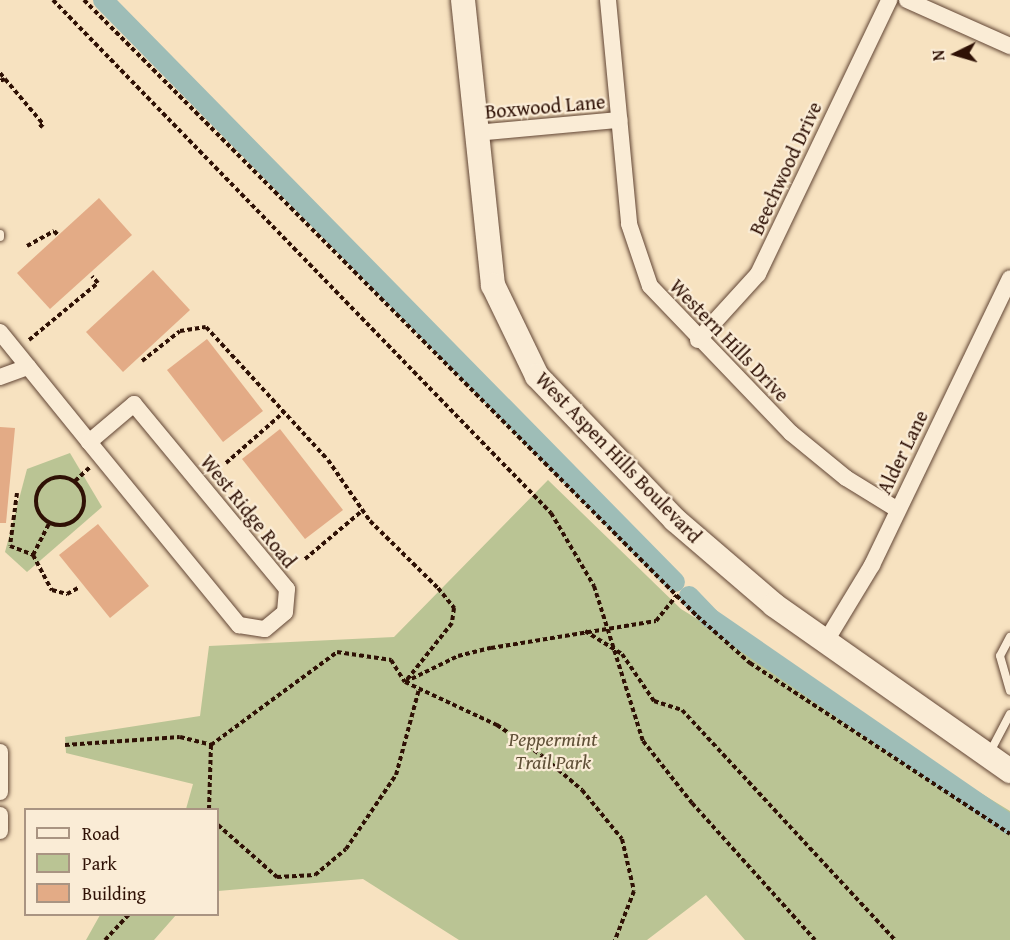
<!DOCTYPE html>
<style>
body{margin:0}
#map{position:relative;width:1010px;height:940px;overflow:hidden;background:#f7e2c0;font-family:"Gentium Book Plus",serif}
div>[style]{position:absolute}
.green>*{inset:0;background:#bac494}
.canal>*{height:20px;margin:-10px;padding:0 10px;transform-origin:10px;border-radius:10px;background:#9ebdb7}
.building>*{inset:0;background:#e3ab86}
.path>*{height:4px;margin-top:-2px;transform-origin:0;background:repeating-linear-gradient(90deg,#2f1105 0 4.5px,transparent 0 7.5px)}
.path>.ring{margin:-2px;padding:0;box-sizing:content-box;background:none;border:4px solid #2f1105;border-radius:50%}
.roads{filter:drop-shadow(0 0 2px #614534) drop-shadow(0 0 2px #614534)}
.lane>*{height:8px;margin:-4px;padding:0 4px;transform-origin:4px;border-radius:4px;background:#faecd6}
.street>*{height:16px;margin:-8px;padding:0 8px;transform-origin:8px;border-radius:8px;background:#faecd6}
.secondary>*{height:24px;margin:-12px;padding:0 12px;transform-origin:12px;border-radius:12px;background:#faecd6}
span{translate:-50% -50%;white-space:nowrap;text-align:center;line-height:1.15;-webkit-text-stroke:4.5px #faecd6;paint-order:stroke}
.street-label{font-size:20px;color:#2f1105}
.park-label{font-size:20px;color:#605037;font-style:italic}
.legend{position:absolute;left:24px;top:808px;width:195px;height:108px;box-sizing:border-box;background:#faecd6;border:2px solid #a99482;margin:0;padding:8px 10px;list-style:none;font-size:18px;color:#2f1105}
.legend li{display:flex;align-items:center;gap:12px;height:30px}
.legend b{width:30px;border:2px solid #a99482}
.north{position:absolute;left:926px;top:24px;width:60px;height:60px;-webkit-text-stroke:4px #faecd6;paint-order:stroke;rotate:265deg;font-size:16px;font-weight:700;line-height:24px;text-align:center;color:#2f1105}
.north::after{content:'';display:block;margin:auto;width:21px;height:27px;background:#2f1105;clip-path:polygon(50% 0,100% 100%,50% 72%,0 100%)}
</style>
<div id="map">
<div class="green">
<i style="clip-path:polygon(70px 453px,102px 507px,27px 572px,5px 552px,27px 469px)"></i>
<i style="clip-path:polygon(548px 480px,681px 609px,1010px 811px,1010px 940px,745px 940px,706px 895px,647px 940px,459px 940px,363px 879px,218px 891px,218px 810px,186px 809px,193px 784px,66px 753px,65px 737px,200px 716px,209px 646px,394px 637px)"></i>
<i style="clip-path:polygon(100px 915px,100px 914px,176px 915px,154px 940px,86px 940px)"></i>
</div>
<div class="canal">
<i style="left:103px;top:0;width:816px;rotate:45.5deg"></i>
<i style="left:689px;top:596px;width:30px;rotate:46deg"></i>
<i style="left:710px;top:618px;width:364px;rotate:34.6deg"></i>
</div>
<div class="building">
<i style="clip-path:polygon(99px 198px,132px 235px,50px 309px,17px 273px)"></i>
<i style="clip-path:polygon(153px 270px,190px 310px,123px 372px,86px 332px)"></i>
<i style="clip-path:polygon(207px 339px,263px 411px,223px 442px,167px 370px)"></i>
<i style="clip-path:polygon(0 427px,15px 428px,6px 523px,0 523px)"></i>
<i style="clip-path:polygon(280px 429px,343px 510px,305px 539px,242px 459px)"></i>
<i style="clip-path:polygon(98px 524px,149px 586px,110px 618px,59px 555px)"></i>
</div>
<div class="path">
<i style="left:53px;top:0;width:715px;rotate:45.85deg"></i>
<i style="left:551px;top:513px;width:85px;rotate:59.5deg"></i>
<i style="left:594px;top:586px;width:163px;rotate:72.5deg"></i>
<i style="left:643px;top:741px;width:79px;rotate:51.7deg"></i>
<i style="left:692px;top:803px;width:184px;rotate:48.1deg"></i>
<i style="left:84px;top:0;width:869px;rotate:45.14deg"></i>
<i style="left:697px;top:616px;width:71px;rotate:41.6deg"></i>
<i style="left:750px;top:663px;width:311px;rotate:33.3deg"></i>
<i style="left:0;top:73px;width:8px;rotate:50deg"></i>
<i style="left:5px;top:79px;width:5px;rotate:158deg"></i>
<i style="left:5px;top:79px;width:59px;rotate:49.8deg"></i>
<i style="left:43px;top:124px;width:6px;rotate:135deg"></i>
<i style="left:27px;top:246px;width:31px;rotate:-29deg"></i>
<i style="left:54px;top:231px;width:6px;rotate:45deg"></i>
<i style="left:29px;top:340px;width:89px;rotate:-39.6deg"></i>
<i style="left:98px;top:283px;width:9px;rotate:-131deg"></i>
<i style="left:142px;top:361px;width:48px;rotate:-38.3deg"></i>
<i style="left:180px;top:331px;width:26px;rotate:-9deg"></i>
<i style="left:206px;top:327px;width:180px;rotate:47.5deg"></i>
<i style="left:328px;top:460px;width:74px;rotate:55.5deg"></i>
<i style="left:370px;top:521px;width:95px;rotate:44.6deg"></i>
<i style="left:438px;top:588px;width:26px;rotate:51deg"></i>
<i style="left:454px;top:608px;width:15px;rotate:98deg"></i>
<i style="left:452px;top:623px;width:75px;rotate:128.5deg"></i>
<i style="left:405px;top:682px;width:102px;rotate:25.1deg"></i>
<i style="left:497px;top:725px;width:53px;rotate:34.3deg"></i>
<i style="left:541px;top:755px;width:54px;rotate:40.5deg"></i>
<i style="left:582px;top:790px;width:63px;rotate:50.8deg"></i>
<i style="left:622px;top:839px;width:53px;rotate:77deg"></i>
<i style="left:634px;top:891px;width:53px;rotate:111.2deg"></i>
<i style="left:226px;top:463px;width:76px;rotate:-41.3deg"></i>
<i class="ring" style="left:36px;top:477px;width:44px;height:44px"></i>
<i style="left:75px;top:481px;width:21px;rotate:-43deg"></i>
<i style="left:17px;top:493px;width:53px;rotate:97.5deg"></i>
<i style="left:10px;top:546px;width:25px;rotate:21deg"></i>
<i style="left:33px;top:555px;width:35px;rotate:-63deg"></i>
<i style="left:33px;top:555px;width:40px;rotate:62deg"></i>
<i style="left:52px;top:590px;width:16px;rotate:15deg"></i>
<i style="left:67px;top:594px;width:13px;rotate:-29deg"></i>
<i style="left:305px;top:559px;width:76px;rotate:-40.2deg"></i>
<i style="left:585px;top:631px;width:44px;rotate:31.9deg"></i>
<i style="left:622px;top:654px;width:57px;rotate:55.8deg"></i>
<i style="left:654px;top:701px;width:29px;rotate:18deg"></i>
<i style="left:682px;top:710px;width:313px;rotate:47.2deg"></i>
<i style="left:65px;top:745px;width:115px;rotate:-4deg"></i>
<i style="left:180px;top:737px;width:32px;rotate:14deg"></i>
<i style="left:211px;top:745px;width:65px;rotate:91.8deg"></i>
<i style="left:211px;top:745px;width:157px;rotate:-36.4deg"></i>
<i style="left:337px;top:652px;width:55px;rotate:8.4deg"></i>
<i style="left:391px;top:660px;width:26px;rotate:58deg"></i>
<i style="left:405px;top:682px;width:59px;rotate:-26.1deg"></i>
<i style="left:458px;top:656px;width:34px;rotate:-14deg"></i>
<i style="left:491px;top:648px;width:167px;rotate:-9.3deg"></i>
<i style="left:656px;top:621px;width:33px;rotate:-51deg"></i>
<i style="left:218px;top:825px;width:79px;rotate:41.4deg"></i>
<i style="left:277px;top:877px;width:38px;rotate:-3deg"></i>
<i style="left:315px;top:875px;width:40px;rotate:-40deg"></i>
<i style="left:346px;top:849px;width:89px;rotate:-56deg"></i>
<i style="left:396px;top:775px;width:89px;rotate:-75deg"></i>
<i style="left:105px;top:940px;width:35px;rotate:-47deg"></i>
</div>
<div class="roads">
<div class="lane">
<i style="left:0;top:234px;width:3px;rotate:90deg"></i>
<i style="left:1010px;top:637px;width:21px;rotate:118deg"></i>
<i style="left:1000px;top:656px;width:36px;rotate:74deg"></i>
<i style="left:989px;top:754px;width:45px;rotate:-62.3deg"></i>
</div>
<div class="street">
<i style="left:608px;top:0;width:225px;rotate:84.6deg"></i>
<i style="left:629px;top:224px;width:65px;rotate:71.3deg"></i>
<i style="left:650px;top:286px;width:204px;rotate:46.2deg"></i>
<i style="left:791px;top:433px;width:71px;rotate:39.3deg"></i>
<i style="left:846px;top:478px;width:61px;rotate:31.6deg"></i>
<i style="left:907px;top:0;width:113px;rotate:24.1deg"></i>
<i style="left:475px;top:133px;width:145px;rotate:-5.2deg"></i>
<i style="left:0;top:332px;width:141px;rotate:51deg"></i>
<i style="left:89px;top:442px;width:237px;rotate:50.7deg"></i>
<i style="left:239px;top:625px;width:26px;rotate:9deg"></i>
<i style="left:265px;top:629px;width:26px;rotate:-40deg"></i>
<i style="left:285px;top:612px;width:23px;rotate:-85deg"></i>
<i style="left:287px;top:589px;width:240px;rotate:-129.6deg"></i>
<i style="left:134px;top:404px;width:59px;rotate:139.8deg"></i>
<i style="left:698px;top:340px;width:89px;rotate:-47.7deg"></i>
<i style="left:758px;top:274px;width:304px;rotate:-64.4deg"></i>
<i style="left:0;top:377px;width:30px;rotate:-20deg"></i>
<i style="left:826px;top:641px;width:89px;rotate:-58.8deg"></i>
<i style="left:872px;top:565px;width:318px;rotate:-64.3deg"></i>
<i style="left:0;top:752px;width:40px;rotate:90deg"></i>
<i style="left:0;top:815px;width:16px;rotate:90deg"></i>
</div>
<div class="secondary">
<i style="left:463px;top:0;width:287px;rotate:84deg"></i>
<i style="left:493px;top:285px;width:101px;rotate:64.2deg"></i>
<i style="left:537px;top:376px;width:199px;rotate:46.2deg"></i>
<i style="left:675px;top:520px;width:130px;rotate:40.6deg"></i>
<i style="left:774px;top:605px;width:289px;rotate:35.1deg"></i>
</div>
</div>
<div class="street-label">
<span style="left:545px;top:106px;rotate:-5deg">Boxwood Lane</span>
<span style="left:785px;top:168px;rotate:-65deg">Beechwood Drive</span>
<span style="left:730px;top:340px;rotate:46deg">Western Hills Drive</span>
<span style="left:902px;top:452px;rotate:-64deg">Alder Lane</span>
<span style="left:619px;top:457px;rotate:46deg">West Aspen Hills Boulevard</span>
<span style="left:249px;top:511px;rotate:51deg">West Ridge Road</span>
</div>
<div class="park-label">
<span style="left:553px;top:750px">Peppermint<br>Trail Park</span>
</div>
<ul class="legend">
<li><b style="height:8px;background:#faecd6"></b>Road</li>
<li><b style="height:16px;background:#bac494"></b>Park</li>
<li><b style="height:16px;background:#e3ab86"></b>Building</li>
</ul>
<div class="north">N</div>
</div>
